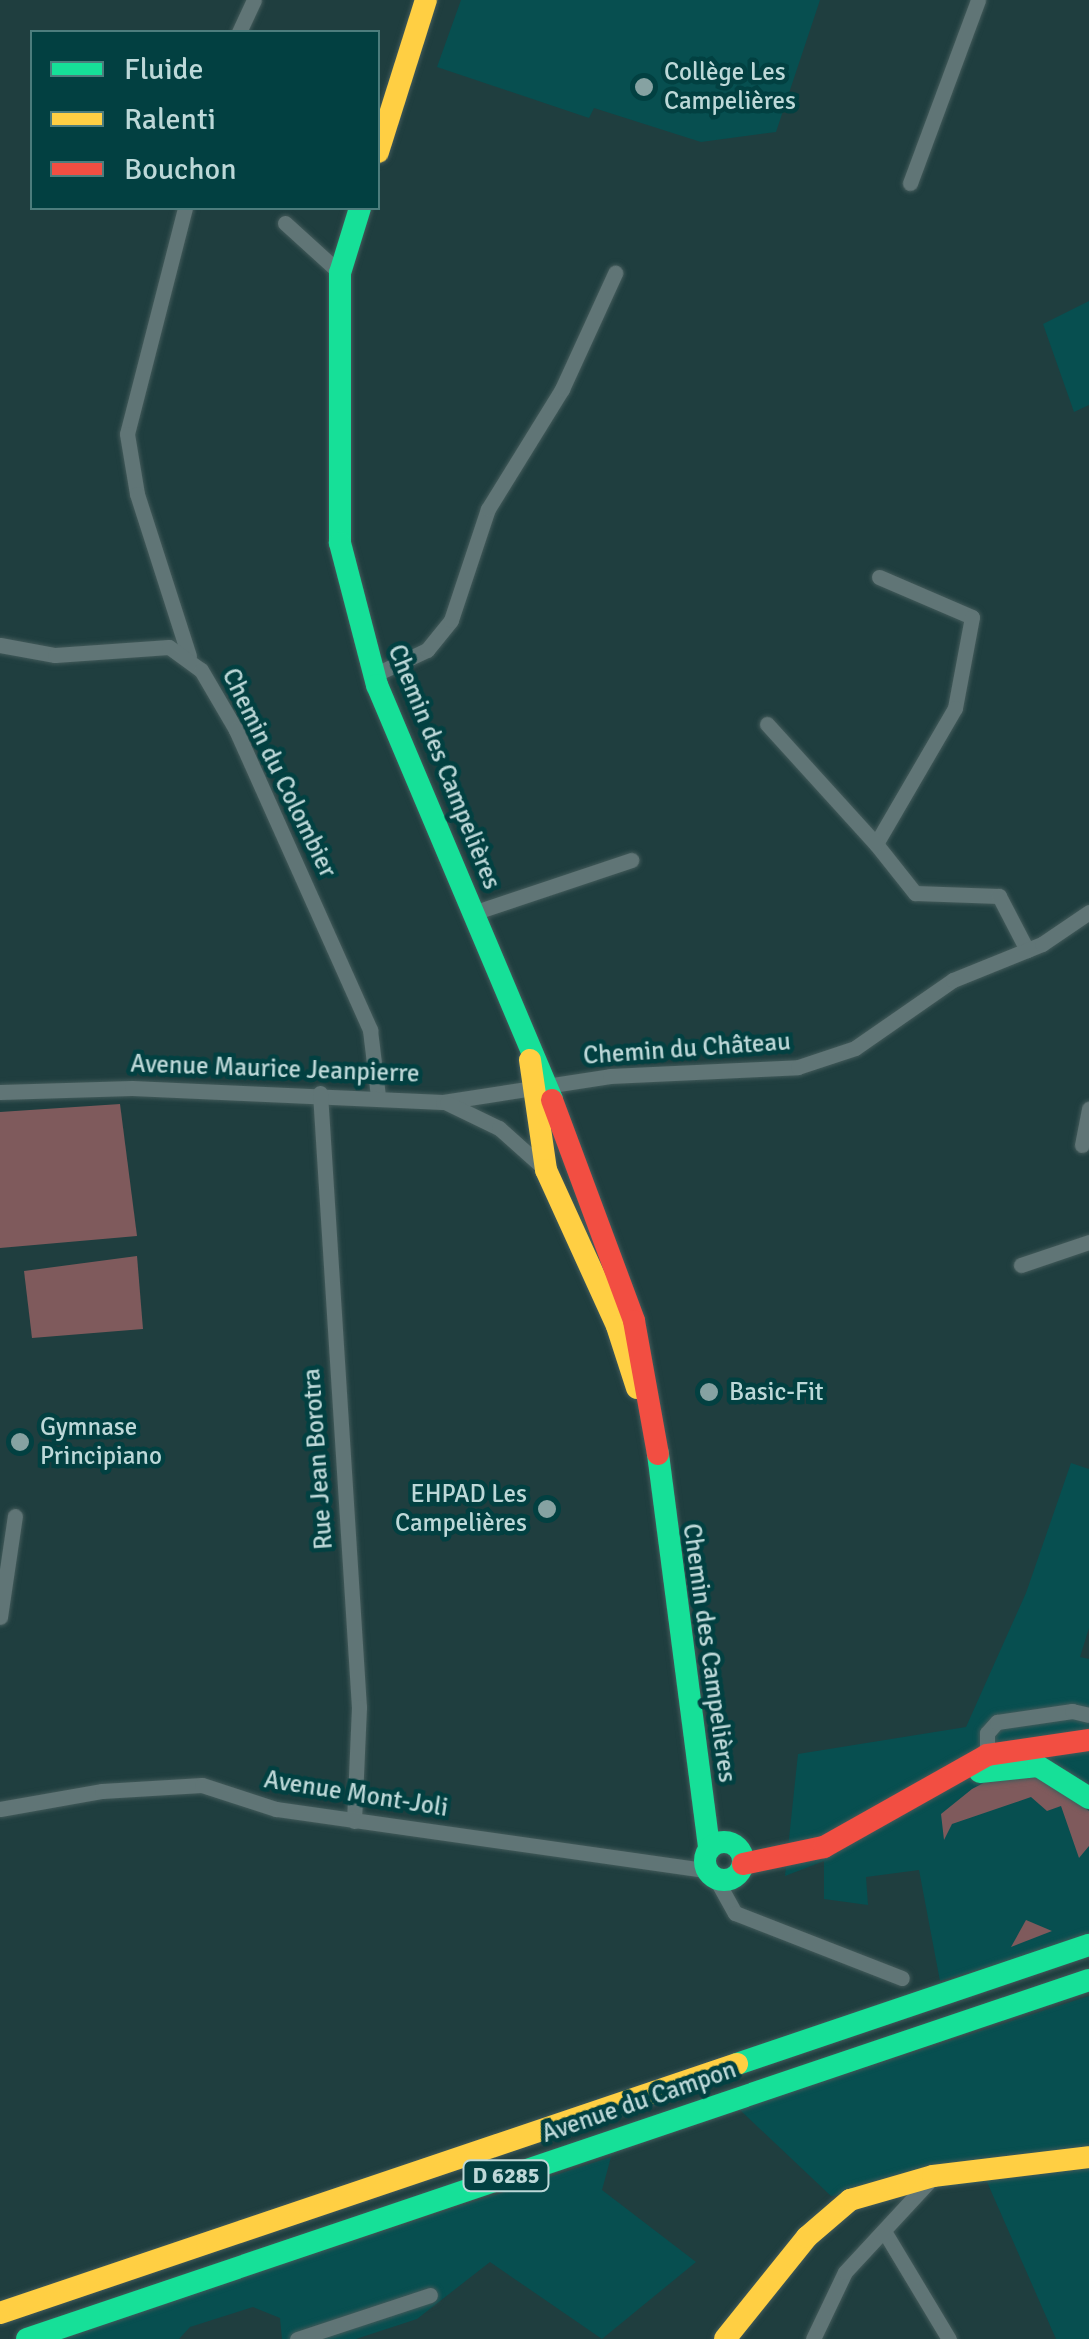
<!DOCTYPE html>
<meta charset="utf-8">
<style>
body{margin:0}
#map{position:relative;width:1089px;height:2339px;overflow:hidden;background:#1f3e3f;font-family:Signika,sans-serif}
div>[style]{position:absolute}
.built>*{inset:0;background:#074f50}
.green>*{inset:0;background:#7f5a5c}
.roads{filter:drop-shadow(0 0 2px #435a5a) drop-shadow(0 0 2px #435a5a)}
.street>*{height:15px;margin:-7.5px;padding:0 7.5px;transform-origin:7.5px;border-radius:7.5px;background:#607576}
.fast>*{height:22px;margin:-11px;padding:0 11px;transform-origin:11px;border-radius:11px;background:#16e098}
.fast>.ring{margin:-11px;padding:0;box-sizing:content-box;background:none;border:22px solid #16e098;border-radius:50%}
.slow>*{height:22px;margin:-11px;padding:0 11px;transform-origin:11px;border-radius:11px;background:#ffcf43}
.jam>*{height:22px;margin:-11px;padding:0 11px;transform-origin:11px;border-radius:11px;background:#f24e42}
.dots>*{width:28px;height:28px;translate:-50% -50%;box-sizing:border-box;border:5px solid #024041;border-radius:50%}
span{translate:-50% -50%;white-space:nowrap;text-align:center;line-height:1.15;-webkit-text-stroke:9px #024041;paint-order:stroke}
.shield-label span{padding:2px 8px;background:#024041;border:2px solid;border-radius:8px;-webkit-text-stroke-width:0}
.shield-label{font-size:22px;color:#bdd8d8;font-weight:700}
.poi-label{font-size:25px;color:#bdd8d8}
.left{translate:0 -50%;text-align:left}
.right{translate:-100% -50%;text-align:right}
.street-label{font-size:25px;color:#bdd8d8}
.legend{position:absolute;left:30px;top:30px;width:350px;height:180px;box-sizing:border-box;background:#024041;border:2px solid #4d7d7d;margin:0;padding:12px 18px;list-style:none;font-size:30px;color:#bdd8d8}
.legend li{display:flex;align-items:center;gap:20px;height:50px}
.legend b{width:50px;border:2px solid #4d7d7d}
</style>
<div id="map">
<div class="built">
<i style="clip-path:polygon(461px 0,820px 0,776px 132px,701px 142px,594px 108px,589px 118px,437px 67px)"></i>
<i style="clip-path:polygon(1089px 301px,1089px 405px,1074px 412px,1043px 324px)"></i>
<i style="clip-path:polygon(1071px 1463px,1089px 1469px,1089px 1628px,1080px 1657px,1089px 1659px,1089px 1936px,940px 1981px,919px 1870px,866px 1877px,868px 1905px,824px 1899px,824px 1861px,785px 1876px,798px 1754px,966px 1727px,1026px 1593px)"></i>
<i style="clip-path:polygon(1089px 1996px,1089px 2339px,1056px 2339px,987px 2182px,831px 2196px,739px 2109px)"></i>
<i style="clip-path:polygon(611px 2157px,602px 2190px,696px 2262px,602px 2339px,490px 2262px,417px 2319px,356px 2339px,282px 2339px,280px 2318px,253px 2307px,190px 2327px,179px 2339px,53px 2339px)"></i>
</div>
<div class="green">
<i style="clip-path:polygon(120px 1104px,137px 1236px,0 1248px,0 1112px)"></i>
<i style="clip-path:polygon(137px 1256px,143px 1329px,32px 1338px,24px 1271px)"></i>
<i style="clip-path:polygon(1040px 1777px,1089px 1811px,1089px 1846px,1079px 1858px,1061px 1806px,1047px 1811px,1031px 1797px,952px 1824px,944px 1840px,941px 1814px,972px 1789px,993px 1778px)"></i>
<i style="clip-path:polygon(1026px 1920px,1052px 1931px,1011px 1947px)"></i>
</div>
<div class="roads">
<div class="street">
<i style="left:239px;top:32px;width:35px;rotate:-65deg"></i>
<i style="left:910px;top:183px;width:195px;rotate:-69.6deg"></i>
<i style="left:185px;top:208px;width:233px;rotate:104.4deg"></i>
<i style="left:127px;top:434px;width:61px;rotate:80.5deg"></i>
<i style="left:137px;top:494px;width:170px;rotate:72.2deg"></i>
<i style="left:285px;top:223px;width:74px;rotate:42.3deg"></i>
<i style="left:879px;top:577px;width:101px;rotate:23.3deg"></i>
<i style="left:972px;top:617px;width:93px;rotate:100.6deg"></i>
<i style="left:955px;top:708px;width:157px;rotate:120.2deg"></i>
<i style="left:876px;top:844px;width:63px;rotate:51.5deg"></i>
<i style="left:915px;top:893px;width:84px;rotate:2deg"></i>
<i style="left:999px;top:896px;width:61px;rotate:62.6deg"></i>
<i style="left:0;top:645px;width:56px;rotate:10.3deg"></i>
<i style="left:55px;top:655px;width:114px;rotate:-4deg"></i>
<i style="left:169px;top:647px;width:39px;rotate:36deg"></i>
<i style="left:201px;top:670px;width:69px;rotate:59.7deg"></i>
<i style="left:236px;top:730px;width:329px;rotate:65.9deg"></i>
<i style="left:370px;top:1030px;width:66px;rotate:83.1deg"></i>
<i style="left:374px;top:675px;width:59px;rotate:-25.3deg"></i>
<i style="left:427px;top:650px;width:38px;rotate:-51deg"></i>
<i style="left:451px;top:620px;width:117px;rotate:-71.6deg"></i>
<i style="left:488px;top:509px;width:141px;rotate:-58.3deg"></i>
<i style="left:562px;top:389px;width:128px;rotate:-65.4deg"></i>
<i style="left:767px;top:724px;width:162px;rotate:47.8deg"></i>
<i style="left:473px;top:913px;width:167px;rotate:-18.5deg"></i>
<i style="left:0;top:1092px;width:132px;rotate:-1.7deg"></i>
<i style="left:132px;top:1088px;width:311px;rotate:2.6deg"></i>
<i style="left:443px;top:1102px;width:169px;rotate:-8.8deg"></i>
<i style="left:610px;top:1076px;width:188px;rotate:-2.7deg"></i>
<i style="left:798px;top:1067px;width:60px;rotate:-18.4deg"></i>
<i style="left:855px;top:1048px;width:119px;rotate:-34.8deg"></i>
<i style="left:953px;top:980px;width:96px;rotate:-22deg"></i>
<i style="left:1042px;top:944px;width:57px;rotate:-34.2deg"></i>
<i style="left:320px;top:1093px;width:615px;rotate:86.37deg"></i>
<i style="left:359px;top:1707px;width:114px;rotate:92.5deg"></i>
<i style="left:447px;top:1103px;width:58px;rotate:25.7deg"></i>
<i style="left:499px;top:1128px;width:63px;rotate:41.8deg"></i>
<i style="left:1082px;top:1145px;width:37px;rotate:-79deg"></i>
<i style="left:1021px;top:1265px;width:72px;rotate:-18.7deg"></i>
<i style="left:0;top:1617px;width:102px;rotate:-81.6deg"></i>
<i style="left:987px;top:1755px;width:22px;rotate:-90deg"></i>
<i style="left:987px;top:1733px;width:15px;rotate:-48deg"></i>
<i style="left:997px;top:1722px;width:76px;rotate:-8.3deg"></i>
<i style="left:1072px;top:1711px;width:17px;rotate:13deg"></i>
<i style="left:0;top:1809px;width:104px;rotate:-10deg"></i>
<i style="left:102px;top:1791px;width:100px;rotate:-3.4deg"></i>
<i style="left:202px;top:1785px;width:78px;rotate:18deg"></i>
<i style="left:276px;top:1809px;width:435px;rotate:8.1deg"></i>
<i style="left:716px;top:1879px;width:39px;rotate:61deg"></i>
<i style="left:735px;top:1913px;width:179px;rotate:21.3deg"></i>
<i style="left:884px;top:2231px;width:126px;rotate:59deg"></i>
<i style="left:297px;top:2339px;width:140px;rotate:-18.3deg"></i>
<i style="left:813px;top:2339px;width:74px;rotate:-64.5deg"></i>
<i style="left:845px;top:2272px;width:127px;rotate:-47.2deg"></i>
</div>
<div class="fast">
<i style="left:360px;top:208px;width:68px;rotate:107.1deg"></i>
<i style="left:340px;top:273px;width:270px;rotate:90deg"></i>
<i style="left:340px;top:543px;width:147px;rotate:75.4deg"></i>
<i style="left:377px;top:685px;width:450px;rotate:67.1deg"></i>
<i style="left:658px;top:1454px;width:398px;rotate:82.6deg"></i>
<i style="left:980px;top:1772px;width:58px;rotate:-5.9deg"></i>
<i style="left:1038px;top:1766px;width:60px;rotate:32.1deg"></i>
<i class="ring" style="left:705px;top:1842px;width:16px;height:16px"></i>
<i style="left:737px;top:2064px;width:372px;rotate:-18.7deg"></i>
<i style="left:27px;top:2339px;width:1121px;rotate:-18.68deg"></i>
</div>
<div class="slow">
<i style="left:378px;top:152px;width:159px;rotate:-72.5deg"></i>
<i style="left:530px;top:1060px;width:111px;rotate:81.7deg"></i>
<i style="left:546px;top:1170px;width:171px;rotate:65.5deg"></i>
<i style="left:617px;top:1326px;width:65px;rotate:72.1deg"></i>
<i style="left:0;top:2313px;width:778px;rotate:-18.67deg"></i>
<i style="left:725px;top:2339px;width:131px;rotate:-51.2deg"></i>
<i style="left:807px;top:2237px;width:57px;rotate:-40.7deg"></i>
<i style="left:850px;top:2200px;width:86px;rotate:-16.1deg"></i>
<i style="left:933px;top:2176px;width:157px;rotate:-6.9deg"></i>
</div>
<div class="jam">
<i style="left:552px;top:1100px;width:236px;rotate:69.6deg"></i>
<i style="left:634px;top:1321px;width:135px;rotate:79.8deg"></i>
<i style="left:743px;top:1864px;width:83px;rotate:-11.9deg"></i>
<i style="left:824px;top:1847px;width:187px;rotate:-29.4deg"></i>
<i style="left:987px;top:1755px;width:103px;rotate:-8.4deg"></i>
</div>
</div>
<div class="dots">
<i style="left:644px;top:87px;background:#86a2a2"></i>
<i style="left:709px;top:1392px;background:#86a2a2"></i>
<i style="left:20px;top:1442px;background:#86a2a2"></i>
<i style="left:547px;top:1509px;background:#86a2a2"></i>
</div>
<div class="shield-label">
<span style="left:506px;top:2176px">D 6285</span>
</div>
<div class="poi-label">
<span class="left" style="left:664px;top:87px">Collège Les<br>Campelières</span>
<span class="left" style="left:729px;top:1392px">Basic-Fit</span>
<span class="left" style="left:40px;top:1442px">Gymnase<br>Principiano</span>
<span class="right" style="left:527px;top:1509px">EHPAD Les<br>Campelières</span>
</div>
<div class="street-label">
<span style="left:444px;top:767px;rotate:68deg">Chemin des Campelières</span>
<span style="left:279px;top:773px;rotate:64deg">Chemin du Colombier</span>
<span style="left:687px;top:1049px;rotate:-4deg">Chemin du Château</span>
<span style="left:275px;top:1069px;rotate:2deg">Avenue Maurice Jeanpierre</span>
<span style="left:318px;top:1459px;rotate:-94deg">Rue Jean Borotra</span>
<span style="left:709px;top:1653px;rotate:82deg">Chemin des Campelières</span>
<span style="left:356px;top:1794px;rotate:9deg">Avenue Mont-Joli</span>
<span style="left:639px;top:2102px;rotate:-19deg">Avenue du Campon</span>
</div>
<ul class="legend">
<li><b style="height:12px;background:#16e098"></b>Fluide</li>
<li><b style="height:12px;background:#ffcf43"></b>Ralenti</li>
<li><b style="height:12px;background:#f24e42"></b>Bouchon</li>
</ul>
</div>
